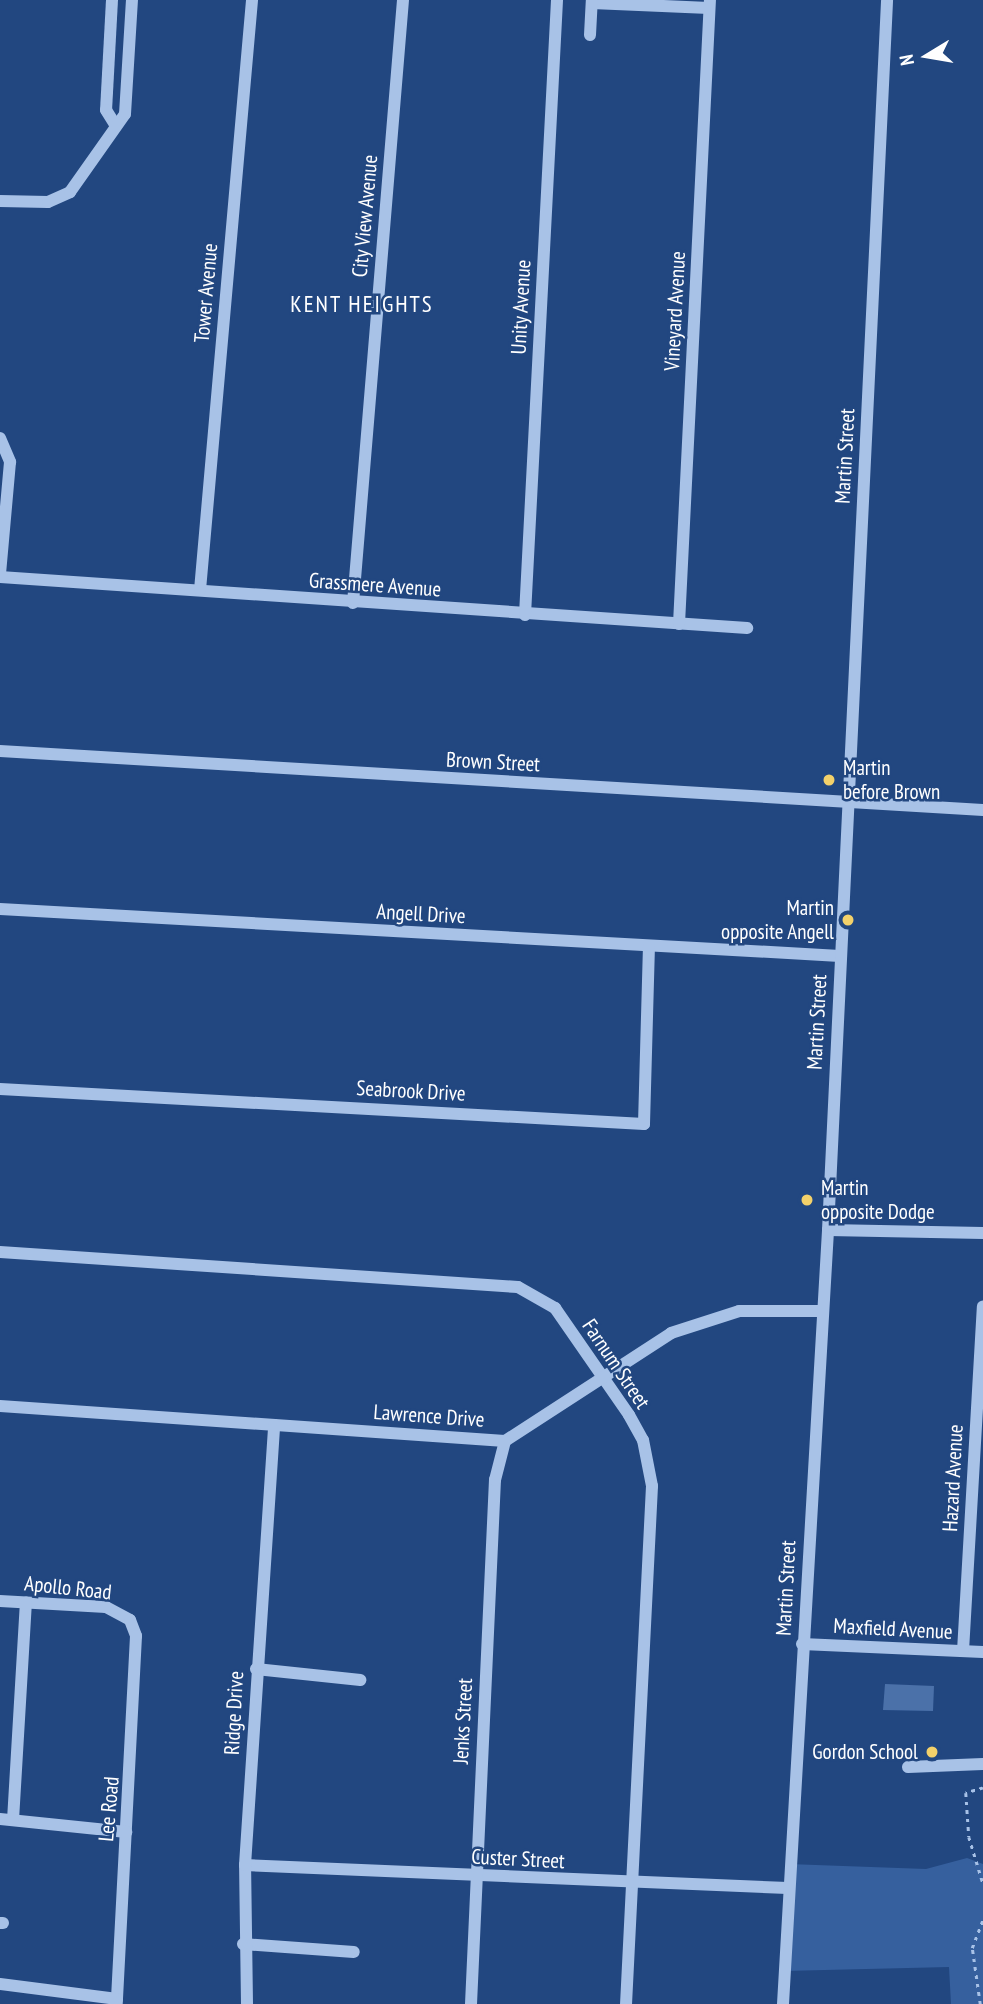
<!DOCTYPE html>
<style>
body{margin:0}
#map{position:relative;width:983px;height:2004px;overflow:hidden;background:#224780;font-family:"PT Sans Narrow",sans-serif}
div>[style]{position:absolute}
.green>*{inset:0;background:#36609e}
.building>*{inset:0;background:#4b71a9}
.path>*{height:2.5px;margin-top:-1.25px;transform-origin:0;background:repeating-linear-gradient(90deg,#a8c2e7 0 3.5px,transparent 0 8.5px)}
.minor>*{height:12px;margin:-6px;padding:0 6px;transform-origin:6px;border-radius:6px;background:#a8c2e7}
.dots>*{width:19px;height:19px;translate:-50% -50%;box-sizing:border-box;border:4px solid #224780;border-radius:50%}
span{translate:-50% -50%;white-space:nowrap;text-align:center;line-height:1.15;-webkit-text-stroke:5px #224780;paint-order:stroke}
.street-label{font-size:21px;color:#fff}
.poi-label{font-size:21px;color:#fff}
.left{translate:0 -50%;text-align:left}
.right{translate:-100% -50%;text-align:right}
.neighbourhood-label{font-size:23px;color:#fff;letter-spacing:2px}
.north{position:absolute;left:892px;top:21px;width:70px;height:70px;-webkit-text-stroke:5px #224780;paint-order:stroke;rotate:259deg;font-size:19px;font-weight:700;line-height:28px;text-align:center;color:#fff}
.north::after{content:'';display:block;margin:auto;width:24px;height:32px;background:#fff;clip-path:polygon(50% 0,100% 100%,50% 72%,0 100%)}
</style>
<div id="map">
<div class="green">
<i style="clip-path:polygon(967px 1858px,983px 1864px,983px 2004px,951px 2004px,949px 1967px,783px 1971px,788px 1864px,926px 1869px)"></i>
</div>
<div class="building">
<i style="clip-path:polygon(885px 1684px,934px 1686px,933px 1711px,883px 1710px)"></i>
</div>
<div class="path">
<i style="left:983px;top:1788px;width:18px;rotate:164deg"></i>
<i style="left:966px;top:1793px;width:44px;rotate:86.1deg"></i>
<i style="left:969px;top:1837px;width:48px;rotate:73.1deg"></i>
<i style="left:980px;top:2004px;width:57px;rotate:-98.1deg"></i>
<i style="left:972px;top:1948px;width:30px;rotate:-69deg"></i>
</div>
<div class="minor">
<i style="left:112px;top:0;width:110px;rotate:93.1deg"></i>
<i style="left:106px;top:110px;width:15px;rotate:58deg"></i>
<i style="left:592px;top:3px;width:117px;rotate:2.4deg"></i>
<i style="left:590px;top:35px;width:35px;rotate:-87deg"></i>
<i style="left:0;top:201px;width:48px;rotate:1.2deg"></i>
<i style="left:48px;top:202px;width:24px;rotate:-24deg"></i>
<i style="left:70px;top:192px;width:95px;rotate:-54.8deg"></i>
<i style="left:125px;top:114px;width:114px;rotate:-86.5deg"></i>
<i style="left:0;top:438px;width:26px;rotate:67deg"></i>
<i style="left:10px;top:462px;width:113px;rotate:95.1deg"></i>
<i style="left:0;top:577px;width:749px;rotate:3.91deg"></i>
<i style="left:200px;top:590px;width:592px;rotate:-84.96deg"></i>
<i style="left:353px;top:603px;width:605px;rotate:-85.26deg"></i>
<i style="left:525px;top:615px;width:616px;rotate:-87.02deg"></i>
<i style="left:679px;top:624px;width:625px;rotate:-87.16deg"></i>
<i style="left:0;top:751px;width:985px;rotate:3.43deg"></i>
<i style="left:0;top:909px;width:841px;rotate:3.2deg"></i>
<i style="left:0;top:1089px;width:645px;rotate:3.11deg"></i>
<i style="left:644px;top:1124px;width:177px;rotate:-88.4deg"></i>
<i style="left:828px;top:1230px;width:155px;rotate:1.1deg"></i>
<i style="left:0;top:1252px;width:519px;rotate:3.87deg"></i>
<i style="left:518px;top:1287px;width:43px;rotate:29.6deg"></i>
<i style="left:555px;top:1308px;width:130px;rotate:55.3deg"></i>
<i style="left:629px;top:1415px;width:29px;rotate:61deg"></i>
<i style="left:643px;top:1440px;width:47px;rotate:78.9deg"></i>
<i style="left:652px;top:1486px;width:519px;rotate:92.87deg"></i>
<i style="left:0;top:1406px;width:506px;rotate:3.96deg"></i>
<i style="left:505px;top:1441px;width:198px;rotate:-33deg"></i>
<i style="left:671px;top:1333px;width:71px;rotate:-17.9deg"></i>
<i style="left:739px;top:1311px;width:81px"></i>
<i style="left:0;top:1601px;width:106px;rotate:3.2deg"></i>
<i style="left:106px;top:1607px;width:27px;rotate:28deg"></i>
<i style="left:130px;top:1620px;width:17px;rotate:69deg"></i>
<i style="left:136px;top:1636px;width:368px;rotate:93deg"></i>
<i style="left:802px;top:1644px;width:181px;rotate:2.5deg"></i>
<i style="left:963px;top:1651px;width:345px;rotate:-86.7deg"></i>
<i style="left:256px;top:1669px;width:105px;rotate:6deg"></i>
<i style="left:908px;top:1767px;width:75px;rotate:-2.3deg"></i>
<i style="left:0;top:1819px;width:127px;rotate:5.9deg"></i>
<i style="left:13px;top:1820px;width:218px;rotate:-86.6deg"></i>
<i style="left:245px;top:1865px;width:543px;rotate:2.43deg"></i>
<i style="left:0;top:1923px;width:3px"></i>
<i style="left:243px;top:1944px;width:111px;rotate:4.1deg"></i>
<i style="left:0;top:1984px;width:118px;rotate:7.3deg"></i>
<i style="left:247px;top:2004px;width:139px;rotate:-90.8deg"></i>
<i style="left:245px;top:1865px;width:441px;rotate:-86.2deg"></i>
<i style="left:471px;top:2004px;width:525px;rotate:-87.38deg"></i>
<i style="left:495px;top:1480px;width:40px;rotate:-75.6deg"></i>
<i style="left:783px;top:2004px;width:775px;rotate:-86.67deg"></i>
<i style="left:828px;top:1230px;width:1231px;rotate:-87.25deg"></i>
</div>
<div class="dots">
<i style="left:829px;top:780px;background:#f3d16a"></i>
<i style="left:848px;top:920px;background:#f3d16a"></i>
<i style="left:807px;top:1200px;background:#f3d16a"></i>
<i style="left:932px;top:1752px;background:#f3d16a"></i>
</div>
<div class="street-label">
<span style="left:365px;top:216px;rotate:-85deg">City View Avenue</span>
<span style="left:206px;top:293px;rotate:-85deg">Tower Avenue</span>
<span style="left:521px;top:307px;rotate:-87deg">Unity Avenue</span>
<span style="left:675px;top:311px;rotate:-87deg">Vineyard Avenue</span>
<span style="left:845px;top:456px;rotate:-87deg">Martin Street</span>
<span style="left:375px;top:585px;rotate:4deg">Grassmere Avenue</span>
<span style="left:493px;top:762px;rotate:3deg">Brown Street</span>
<span style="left:421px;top:914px;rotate:3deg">Angell Drive</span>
<span style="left:817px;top:1022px;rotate:-87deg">Martin Street</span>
<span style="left:411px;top:1091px;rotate:3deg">Seabrook Drive</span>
<span style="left:616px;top:1364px;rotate:56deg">Farnum Street</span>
<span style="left:429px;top:1416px;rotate:4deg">Lawrence Drive</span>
<span style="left:953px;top:1478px;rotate:-87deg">Hazard Avenue</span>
<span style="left:68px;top:1588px;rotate:6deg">Apollo Road</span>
<span style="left:786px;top:1588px;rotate:-87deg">Martin Street</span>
<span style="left:893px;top:1629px;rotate:3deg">Maxfield Avenue</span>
<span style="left:234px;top:1713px;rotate:-87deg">Ridge Drive</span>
<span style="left:463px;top:1721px;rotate:-87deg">Jenks Street</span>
<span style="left:109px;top:1809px;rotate:-85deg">Lee Road</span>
<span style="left:518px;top:1859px;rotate:3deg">Custer Street</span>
</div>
<div class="poi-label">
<span class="left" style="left:843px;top:780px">Martin<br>before Brown</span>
<span class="right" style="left:834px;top:920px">Martin<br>opposite Angell</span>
<span class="left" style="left:821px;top:1200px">Martin<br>opposite Dodge</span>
<span class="right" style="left:918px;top:1752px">Gordon School</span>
</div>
<div class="neighbourhood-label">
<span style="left:362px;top:304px">KENT HEIGHTS</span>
</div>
<div class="north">N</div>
</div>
